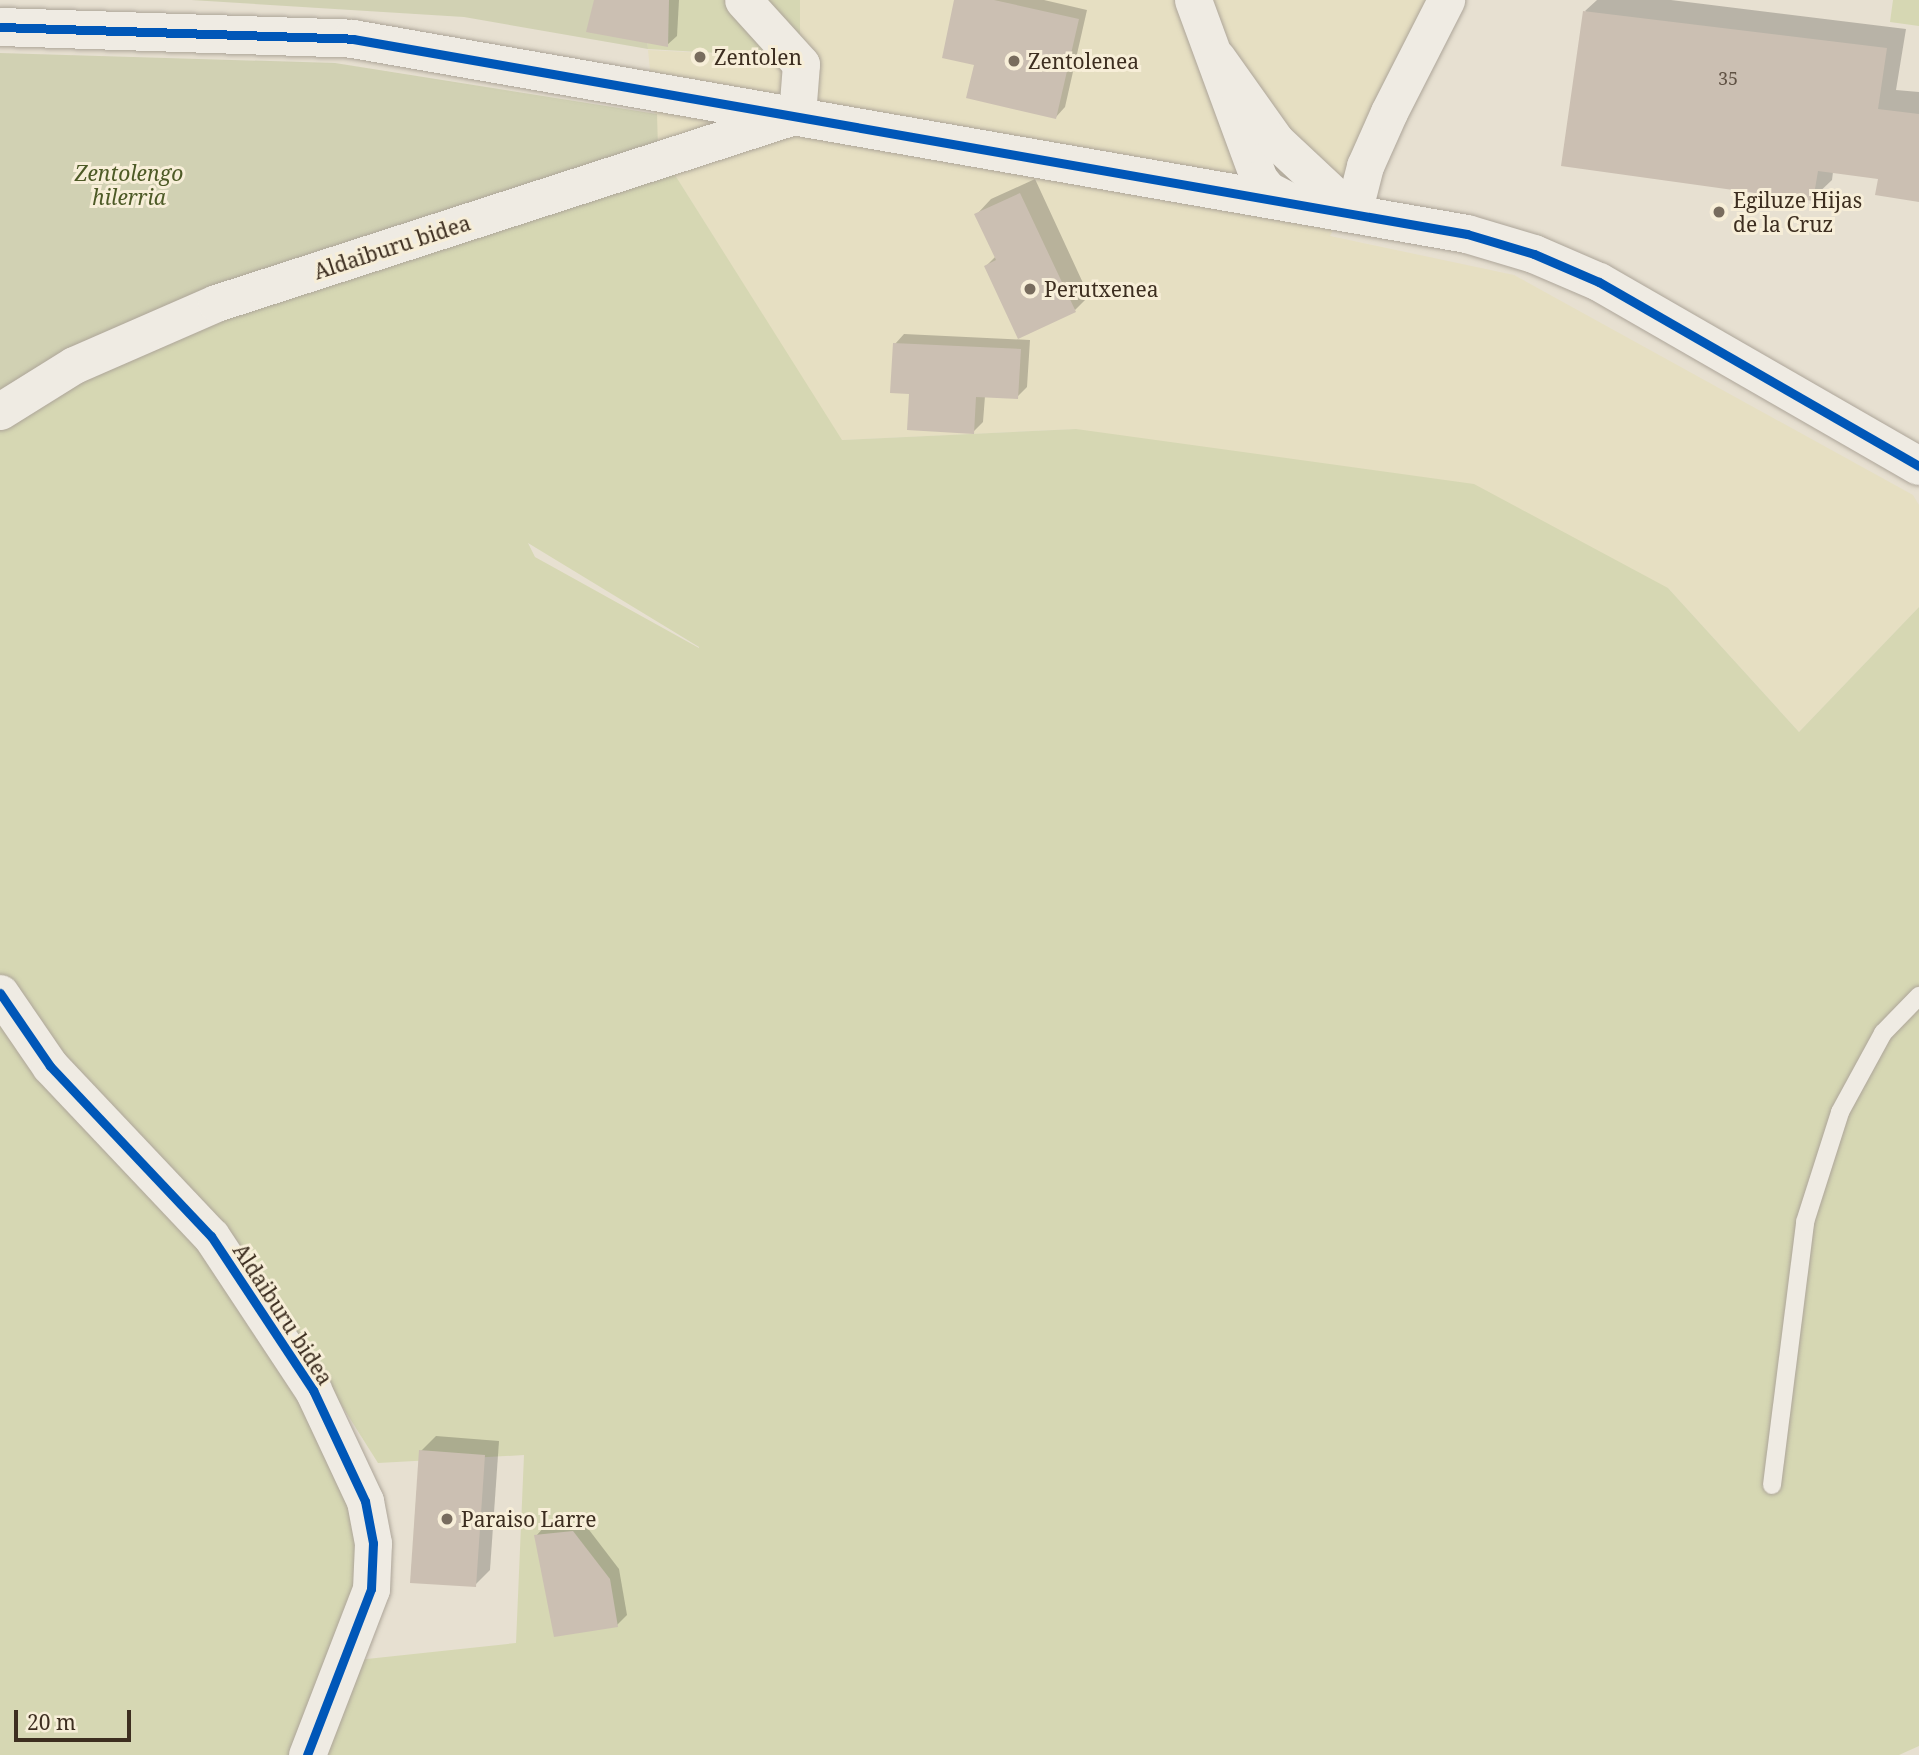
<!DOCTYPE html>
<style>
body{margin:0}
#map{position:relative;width:1919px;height:1755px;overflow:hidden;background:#e7e0d1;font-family:"Noto Serif",serif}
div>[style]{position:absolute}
.farmland>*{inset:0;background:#e6dfc2}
.green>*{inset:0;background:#d6d7b3}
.cemetery>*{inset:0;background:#d1d1b3}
.shadow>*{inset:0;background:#0003}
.building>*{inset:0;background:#cbbfb2}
.roads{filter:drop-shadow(0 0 2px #ada599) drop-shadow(0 0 2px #ada599)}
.lane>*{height:18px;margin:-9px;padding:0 9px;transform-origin:9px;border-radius:9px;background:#efebe3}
.street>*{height:37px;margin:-18.5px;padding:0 18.5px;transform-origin:18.5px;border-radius:18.5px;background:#efebe3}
.secondary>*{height:38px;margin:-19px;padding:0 19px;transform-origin:19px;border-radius:19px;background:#efebe3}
.cycleway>*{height:9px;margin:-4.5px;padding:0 4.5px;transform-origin:4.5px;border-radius:4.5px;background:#0057b8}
.dots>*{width:19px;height:19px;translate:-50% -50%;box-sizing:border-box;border:4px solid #f7eed8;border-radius:50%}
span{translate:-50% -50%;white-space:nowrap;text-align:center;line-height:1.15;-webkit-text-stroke:6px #f7eed8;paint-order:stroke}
.number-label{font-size:18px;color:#605244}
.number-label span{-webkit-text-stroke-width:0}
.poi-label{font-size:21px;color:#3d2e20}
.left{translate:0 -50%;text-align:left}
.park-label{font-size:21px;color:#4d5a26;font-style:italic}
.street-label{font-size:21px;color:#3d2e20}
.scale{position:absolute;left:14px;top:1710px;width:117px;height:32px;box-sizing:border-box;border:4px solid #3d2e20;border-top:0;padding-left:9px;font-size:21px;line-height:24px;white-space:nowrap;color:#3d2e20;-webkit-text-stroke:5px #f7eed8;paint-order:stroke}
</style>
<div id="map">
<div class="farmland">
<i style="clip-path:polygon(800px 0,1453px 0,1330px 236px,1514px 275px,1913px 495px,1919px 505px,1919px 607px,1799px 732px,1668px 588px,1076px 429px,841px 440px,658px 148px,648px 50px,799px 58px)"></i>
</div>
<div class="green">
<i style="clip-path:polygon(645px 0,800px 0,800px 58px,648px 49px)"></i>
<i style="clip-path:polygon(1893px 0,1919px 0,1919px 26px,1890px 22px)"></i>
<i style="clip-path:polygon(evenodd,658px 148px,842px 440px,1076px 429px,1474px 484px,1668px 588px,1799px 732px,1919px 607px,1919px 1746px,1899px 1755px,0 1755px,0 410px,144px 315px,658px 148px,528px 543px,699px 647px,699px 648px,535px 557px,528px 543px,658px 148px,337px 1398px,378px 1463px,524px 1455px,516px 1643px,348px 1661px,390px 1544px,337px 1398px)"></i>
</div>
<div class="cemetery">
<i style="clip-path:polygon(191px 0,645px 0,648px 49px,464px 17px)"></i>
<i style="clip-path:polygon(0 53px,335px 63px,657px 114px,658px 148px,0 395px)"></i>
</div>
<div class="shadow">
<i style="clip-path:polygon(596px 0,679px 0,677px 36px,667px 45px)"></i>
<i style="clip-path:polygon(956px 0,1044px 0,1087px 10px,1065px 107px,1056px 117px,976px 63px)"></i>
<i style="clip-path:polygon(1597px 0,1671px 0,1906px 29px,1896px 90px,1919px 92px,1919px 200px,1880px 178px,1833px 172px,1832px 180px,1812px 199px,1585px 11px)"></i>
<i style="clip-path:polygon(1035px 179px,1089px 296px,1075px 310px,986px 266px,996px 256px,977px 214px,991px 199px)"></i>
<i style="clip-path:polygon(904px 334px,1030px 340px,1027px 387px,1017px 397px,985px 396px,983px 422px,973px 432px,911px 392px,895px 344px)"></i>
<i style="clip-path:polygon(436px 1436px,499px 1441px,490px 1570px,475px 1585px,421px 1451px)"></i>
<i style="clip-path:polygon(583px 1522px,619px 1569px,627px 1615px,617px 1625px,536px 1536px,545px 1526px)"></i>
</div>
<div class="building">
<i style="clip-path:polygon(594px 0,669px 0,668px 47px,586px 32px)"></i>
<i style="clip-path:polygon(954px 0,994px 0,1079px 19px,1056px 119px,966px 98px,974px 65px,942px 58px)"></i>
<i style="clip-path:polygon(1583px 11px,1887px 48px,1878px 109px,1919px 114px,1919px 202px,1875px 195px,1878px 179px,1818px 171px,1813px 201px,1561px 166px)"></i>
<i style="clip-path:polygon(1020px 193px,1076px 312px,1018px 339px,984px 266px,996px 260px,974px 214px)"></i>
<i style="clip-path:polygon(893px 343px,1021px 349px,1018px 399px,976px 397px,974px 434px,907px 430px,909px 394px,890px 393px)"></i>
<i style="clip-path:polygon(419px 1450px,485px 1455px,476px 1587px,410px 1583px)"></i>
<i style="clip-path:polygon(573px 1531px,610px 1579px,618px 1627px,554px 1637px,534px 1535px)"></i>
</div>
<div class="roads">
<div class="lane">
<i style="left:1772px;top:1485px;width:265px;rotate:-82.8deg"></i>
<i style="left:1805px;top:1222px;width:115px;rotate:-72.3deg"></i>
<i style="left:1840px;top:1112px;width:90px;rotate:-61.4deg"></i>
<i style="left:1883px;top:1033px;width:52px;rotate:-45.8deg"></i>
</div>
<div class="street">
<i style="left:1193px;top:0;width:191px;rotate:69.8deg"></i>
<i style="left:1259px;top:179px;width:14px;rotate:51deg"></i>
<i style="left:1268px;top:190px;width:28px;rotate:27deg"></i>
<i style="left:1217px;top:58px;width:102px;rotate:54.6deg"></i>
<i style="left:1276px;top:141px;width:105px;rotate:43.1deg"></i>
<i style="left:1353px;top:213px;width:49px;rotate:-75.7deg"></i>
<i style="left:1365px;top:166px;width:59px;rotate:-66deg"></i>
<i style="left:1389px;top:112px;width:126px;rotate:-63deg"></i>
<i style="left:0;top:411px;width:87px;rotate:-31.9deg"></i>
<i style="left:74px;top:365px;width:155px;rotate:-23.6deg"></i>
<i style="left:216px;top:303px;width:611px;rotate:-17.93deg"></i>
<i style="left:797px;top:115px;width:51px;rotate:-85.5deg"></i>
<i style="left:801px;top:64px;width:86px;rotate:-132.2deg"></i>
<i style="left:0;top:993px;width:88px;rotate:55.6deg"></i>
<i style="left:50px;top:1066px;width:234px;rotate:46.6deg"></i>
<i style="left:211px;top:1236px;width:185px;rotate:56.5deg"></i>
<i style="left:313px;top:1390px;width:123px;rotate:64.9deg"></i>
<i style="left:365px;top:1501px;width:43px;rotate:79.2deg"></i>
<i style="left:373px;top:1543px;width:46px;rotate:92.5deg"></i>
<i style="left:371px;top:1589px;width:178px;rotate:111.1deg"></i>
</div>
<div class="secondary">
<i style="left:0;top:27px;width:353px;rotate:1.9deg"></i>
<i style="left:353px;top:39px;width:1131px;rotate:9.93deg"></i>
<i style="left:1467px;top:234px;width:70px;rotate:16.6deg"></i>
<i style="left:1534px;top:254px;width:71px;rotate:23.3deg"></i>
<i style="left:1599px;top:282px;width:369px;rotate:29.9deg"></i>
</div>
</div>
<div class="cycleway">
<i style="left:0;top:27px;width:353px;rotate:1.9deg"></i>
<i style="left:353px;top:39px;width:1131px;rotate:9.93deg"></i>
<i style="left:1467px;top:234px;width:70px;rotate:16.6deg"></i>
<i style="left:1534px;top:254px;width:71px;rotate:23.3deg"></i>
<i style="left:1599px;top:282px;width:369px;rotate:29.9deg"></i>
<i style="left:0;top:993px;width:88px;rotate:55.6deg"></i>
<i style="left:50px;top:1066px;width:234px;rotate:46.6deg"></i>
<i style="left:211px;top:1236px;width:185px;rotate:56.5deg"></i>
<i style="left:313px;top:1390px;width:123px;rotate:64.9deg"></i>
<i style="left:365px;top:1501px;width:43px;rotate:79.2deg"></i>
<i style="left:373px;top:1543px;width:46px;rotate:92.5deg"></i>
<i style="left:371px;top:1589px;width:178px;rotate:111.1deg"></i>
</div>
<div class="dots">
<i style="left:700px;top:57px;background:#786c5e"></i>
<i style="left:1014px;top:61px;background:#786c5e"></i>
<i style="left:1719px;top:212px;background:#786c5e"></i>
<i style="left:1030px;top:289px;background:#786c5e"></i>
<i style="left:447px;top:1519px;background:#786c5e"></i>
</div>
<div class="number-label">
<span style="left:1728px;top:78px">35</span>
</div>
<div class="poi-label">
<span class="left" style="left:714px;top:57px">Zentolen</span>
<span class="left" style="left:1028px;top:61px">Zentolenea</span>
<span class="left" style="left:1733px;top:212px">Egiluze Hijas<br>de la Cruz</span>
<span class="left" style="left:1044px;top:289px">Perutxenea</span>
<span class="left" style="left:461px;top:1519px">Paraiso Larre</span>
</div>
<div class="park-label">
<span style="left:129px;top:185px">Zentolengo<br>hilerria</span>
</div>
<div class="street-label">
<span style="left:392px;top:247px;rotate:-18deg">Aldaiburu bidea</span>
<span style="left:283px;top:1314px;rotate:57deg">Aldaiburu bidea</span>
</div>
<div class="scale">20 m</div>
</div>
